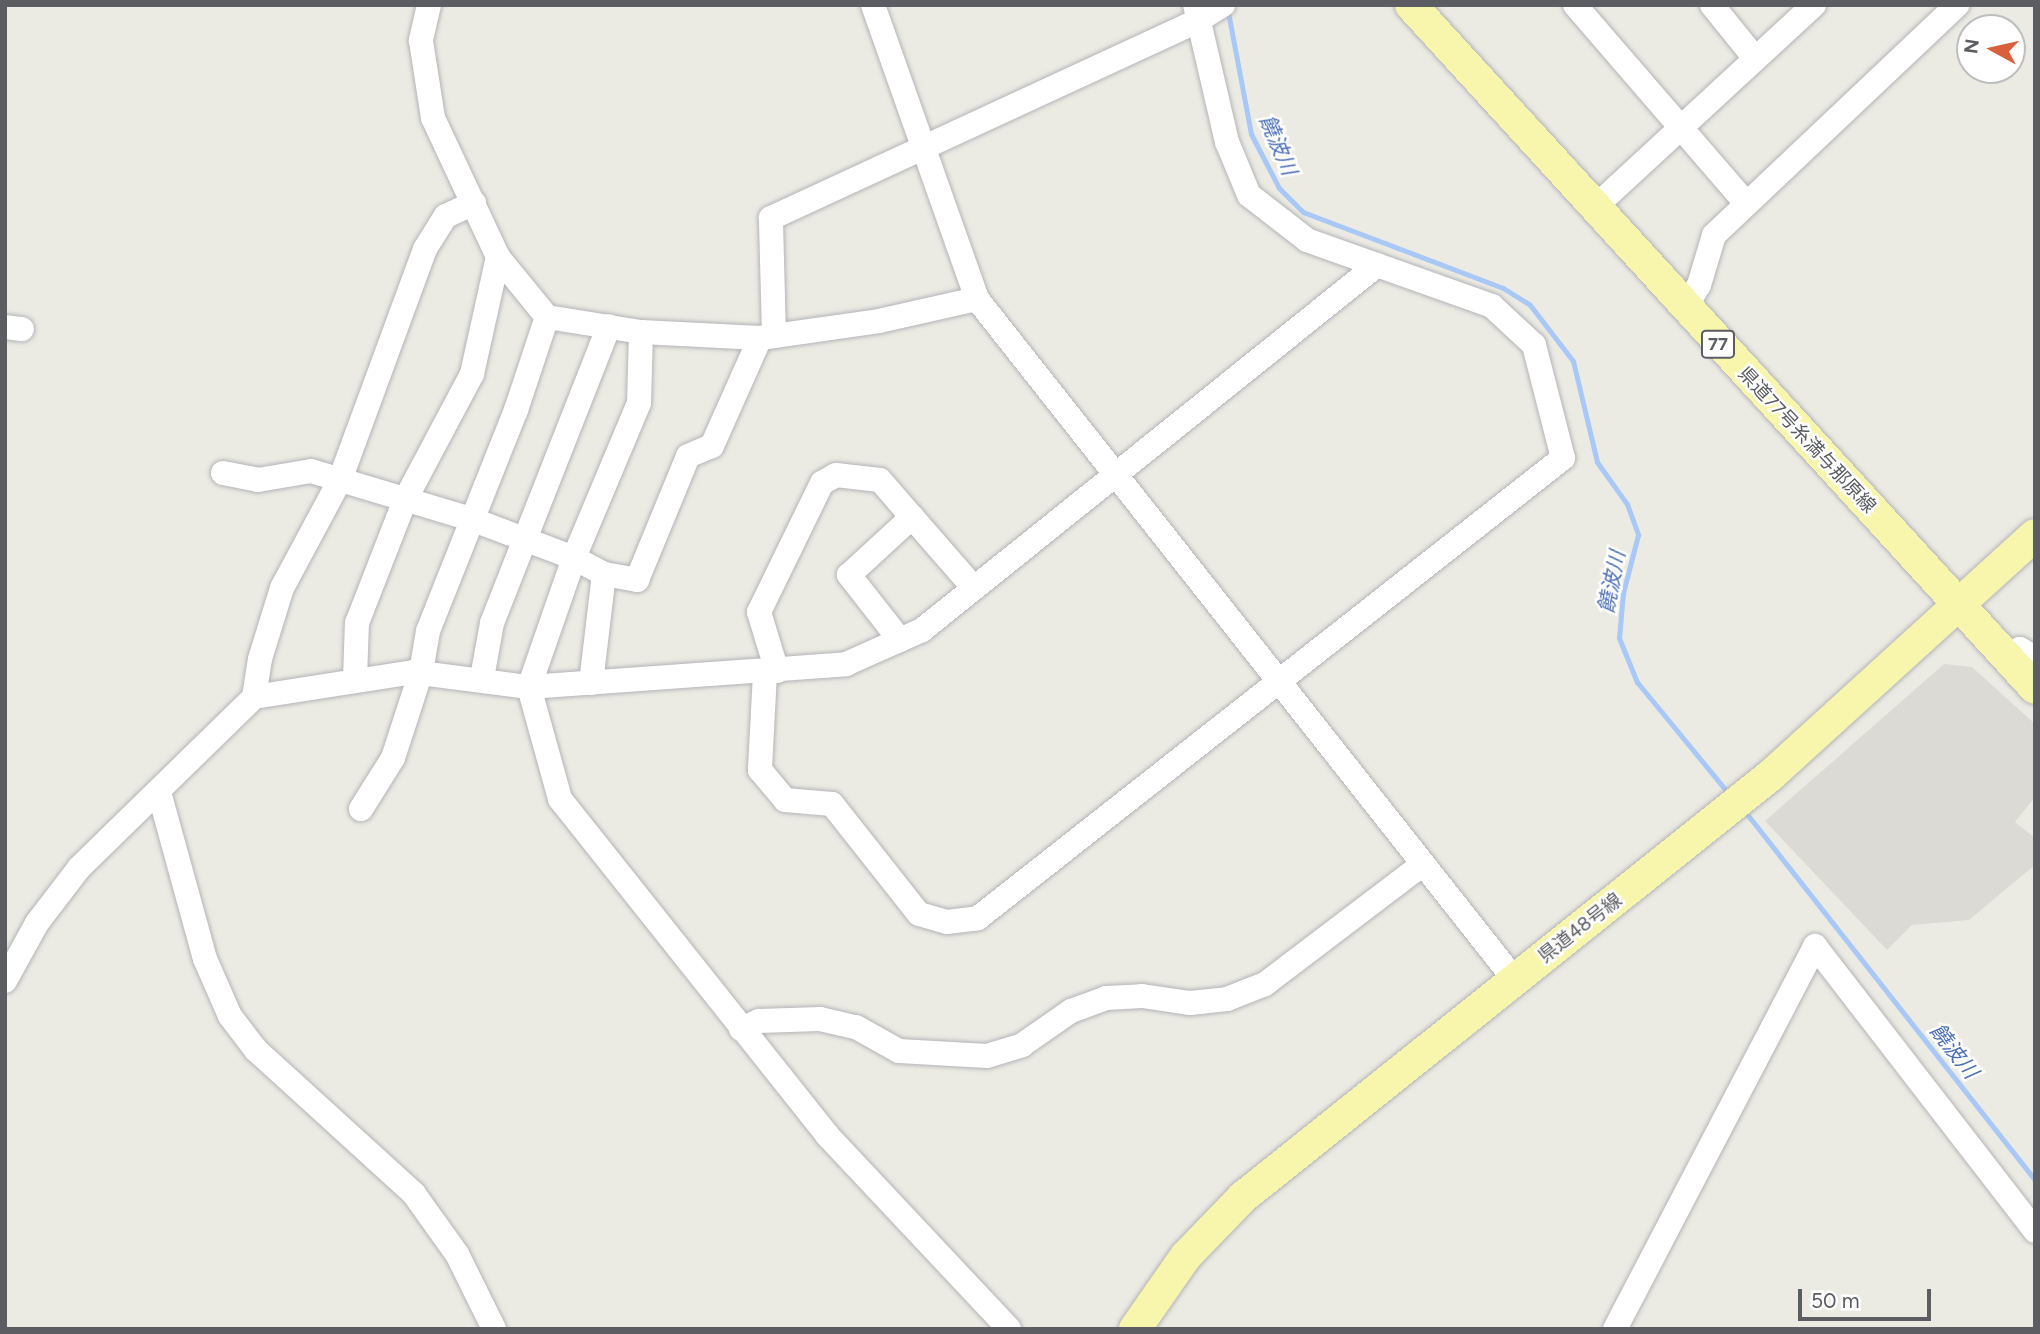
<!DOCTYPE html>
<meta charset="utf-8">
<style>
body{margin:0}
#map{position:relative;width:2040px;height:1334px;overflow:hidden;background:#ecebe3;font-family:Figtree,"Noto Sans JP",sans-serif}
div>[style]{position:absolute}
.industrial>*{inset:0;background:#dbdad5}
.stream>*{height:5px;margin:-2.5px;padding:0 2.5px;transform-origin:2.5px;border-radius:2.5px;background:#a8c8f7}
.roads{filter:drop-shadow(0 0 2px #b3b4b9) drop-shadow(0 0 2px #b3b4b9)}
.minor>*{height:24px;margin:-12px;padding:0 12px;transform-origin:12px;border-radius:12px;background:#fff}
.major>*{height:32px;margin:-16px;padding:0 16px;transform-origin:16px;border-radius:16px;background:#f7f6ac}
span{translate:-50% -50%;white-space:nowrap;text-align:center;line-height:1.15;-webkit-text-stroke:5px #fff;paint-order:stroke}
.shield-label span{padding:2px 5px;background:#fff;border:2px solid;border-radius:5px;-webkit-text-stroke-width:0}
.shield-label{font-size:18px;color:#5b5d62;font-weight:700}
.street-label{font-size:19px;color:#5b5d62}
.water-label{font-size:21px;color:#4d71b7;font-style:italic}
.frame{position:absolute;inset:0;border:7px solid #5b5d62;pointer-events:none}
.north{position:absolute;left:1956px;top:14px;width:70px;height:70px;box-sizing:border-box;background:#fff;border:2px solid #bdbec0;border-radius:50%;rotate:278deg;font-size:19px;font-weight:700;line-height:28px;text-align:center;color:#5b5d62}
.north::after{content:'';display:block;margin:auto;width:24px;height:32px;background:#d9603c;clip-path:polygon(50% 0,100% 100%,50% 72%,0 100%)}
.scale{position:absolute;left:1798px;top:1289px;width:133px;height:32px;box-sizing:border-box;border:4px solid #5b5d62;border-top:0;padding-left:9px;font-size:21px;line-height:24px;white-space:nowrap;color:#5b5d62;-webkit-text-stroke:5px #fff;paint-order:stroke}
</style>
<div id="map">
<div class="industrial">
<i style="clip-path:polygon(1944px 664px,1972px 667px,2035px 724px,2035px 797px,2015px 822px,2035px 838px,2035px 865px,1969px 920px,1912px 925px,1887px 950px,1765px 821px)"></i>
</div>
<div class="stream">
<i style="left:1228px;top:12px;width:124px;rotate:79.3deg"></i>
<i style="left:1251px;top:134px;width:61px;rotate:62.6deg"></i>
<i style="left:1279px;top:188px;width:34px;rotate:45deg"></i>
<i style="left:1303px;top:212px;width:214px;rotate:20.8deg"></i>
<i style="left:1503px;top:288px;width:32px;rotate:32deg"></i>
<i style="left:1530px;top:305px;width:71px;rotate:52.5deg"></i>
<i style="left:1573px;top:361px;width:104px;rotate:76.6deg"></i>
<i style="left:1597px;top:462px;width:52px;rotate:54.5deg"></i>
<i style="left:1627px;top:504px;width:33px;rotate:70deg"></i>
<i style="left:1638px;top:535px;width:60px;rotate:104.5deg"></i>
<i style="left:1623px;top:593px;width:45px;rotate:95.1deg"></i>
<i style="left:1619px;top:638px;width:48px;rotate:67.8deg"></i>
<i style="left:1637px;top:682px;width:145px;rotate:50.6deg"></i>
<i style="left:1743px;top:809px;width:472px;rotate:51.8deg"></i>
</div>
<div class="roads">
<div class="minor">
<i style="left:429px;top:5px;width:37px;rotate:103deg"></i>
<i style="left:421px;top:41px;width:78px;rotate:81.1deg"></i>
<i style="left:433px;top:118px;width:153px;rotate:64.9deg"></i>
<i style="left:498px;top:257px;width:77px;rotate:50.8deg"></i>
<i style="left:547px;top:317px;width:95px;rotate:9.1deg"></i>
<i style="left:641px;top:332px;width:119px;rotate:2.9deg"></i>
<i style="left:760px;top:338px;width:120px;rotate:-8.1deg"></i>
<i style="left:879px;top:321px;width:100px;rotate:-12.7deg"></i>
<i style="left:873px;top:5px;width:312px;rotate:70.5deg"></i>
<i style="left:977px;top:299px;width:866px;rotate:51.7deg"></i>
<i style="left:1575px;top:5px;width:262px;rotate:49.2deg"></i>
<i style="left:1712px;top:5px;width:67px;rotate:51.1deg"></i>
<i style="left:1595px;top:207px;width:298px;rotate:-42.7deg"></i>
<i style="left:1685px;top:308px;width:27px;rotate:-59deg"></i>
<i style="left:1699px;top:285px;width:52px;rotate:-73.3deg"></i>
<i style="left:1714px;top:235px;width:335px;rotate:-43.4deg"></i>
<i style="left:5px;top:327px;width:17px;rotate:7deg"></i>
<i style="left:641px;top:332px;width:71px;rotate:91.6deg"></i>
<i style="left:639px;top:403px;width:168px;rotate:112.8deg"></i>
<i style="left:574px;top:558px;width:137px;rotate:109.2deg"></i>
<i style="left:529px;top:687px;width:116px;rotate:74.5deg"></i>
<i style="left:560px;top:799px;width:429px;rotate:51.5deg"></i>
<i style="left:827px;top:1135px;width:266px;rotate:46.8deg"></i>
<i style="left:774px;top:336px;width:118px;rotate:-91.5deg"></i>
<i style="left:771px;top:218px;width:469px;rotate:-24.8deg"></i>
<i style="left:1197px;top:21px;width:31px;rotate:-32deg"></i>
<i style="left:223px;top:473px;width:36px;rotate:11deg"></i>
<i style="left:258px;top:480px;width:54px;rotate:-9.6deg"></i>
<i style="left:311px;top:471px;width:167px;rotate:16.7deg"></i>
<i style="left:471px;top:519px;width:110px;rotate:20.7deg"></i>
<i style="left:574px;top:558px;width:34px;rotate:28deg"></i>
<i style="left:604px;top:574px;width:34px;rotate:10deg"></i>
<i style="left:637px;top:580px;width:134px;rotate:-67.6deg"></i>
<i style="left:688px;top:456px;width:26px;rotate:-23deg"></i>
<i style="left:712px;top:446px;width:118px;rotate:-66deg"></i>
<i style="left:900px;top:640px;width:83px;rotate:-128.1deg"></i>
<i style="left:849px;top:575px;width:86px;rotate:-42.6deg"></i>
<i style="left:912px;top:517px;width:94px;rotate:48.9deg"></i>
<i style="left:2006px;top:657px;width:16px;rotate:-30deg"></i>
<i style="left:2020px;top:649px;width:17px;rotate:31deg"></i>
<i style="left:777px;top:671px;width:62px;rotate:-107deg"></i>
<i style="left:759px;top:612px;width:144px;rotate:-64deg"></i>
<i style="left:822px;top:483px;width:16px;rotate:-30deg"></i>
<i style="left:836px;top:475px;width:44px;rotate:6.5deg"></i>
<i style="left:880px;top:480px;width:49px;rotate:49.1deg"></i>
<i style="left:765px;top:673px;width:97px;rotate:93deg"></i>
<i style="left:760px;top:770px;width:39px;rotate:50deg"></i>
<i style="left:785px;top:800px;width:47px;rotate:4.9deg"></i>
<i style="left:832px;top:804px;width:140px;rotate:51.7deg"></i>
<i style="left:919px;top:914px;width:29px;rotate:16deg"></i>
<i style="left:947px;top:922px;width:31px;rotate:-7deg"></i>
<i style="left:978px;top:918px;width:744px;rotate:-38.18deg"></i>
<i style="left:1563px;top:458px;width:117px;rotate:-104.4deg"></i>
<i style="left:1534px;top:345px;width:57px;rotate:-137.1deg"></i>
<i style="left:1492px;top:306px;width:196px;rotate:-160.4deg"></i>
<i style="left:1307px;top:240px;width:73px;rotate:-142.2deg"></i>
<i style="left:1249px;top:195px;width:57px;rotate:-112.5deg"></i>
<i style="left:1227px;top:142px;width:141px;rotate:-103.1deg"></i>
<i style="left:482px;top:678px;width:56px;rotate:-79.7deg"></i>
<i style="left:492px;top:623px;width:319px;rotate:-68.5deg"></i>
<i style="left:355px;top:679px;width:56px;rotate:-88deg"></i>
<i style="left:357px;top:623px;width:132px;rotate:-68.7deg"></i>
<i style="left:405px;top:500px;width:143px;rotate:-62deg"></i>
<i style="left:472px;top:374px;width:120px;rotate:-77.5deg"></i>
<i style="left:591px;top:683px;width:110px;rotate:-83.2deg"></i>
<i style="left:254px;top:697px;width:38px;rotate:-81deg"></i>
<i style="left:260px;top:659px;width:74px;rotate:-72.8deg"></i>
<i style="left:282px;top:588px;width:123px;rotate:-61.8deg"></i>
<i style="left:340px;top:480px;width:246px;rotate:-69.8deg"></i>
<i style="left:425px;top:249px;width:39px;rotate:-58deg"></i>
<i style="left:446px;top:216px;width:31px;rotate:-25deg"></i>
<i style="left:159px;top:792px;width:173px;rotate:74.6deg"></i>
<i style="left:205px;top:959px;width:62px;rotate:66.3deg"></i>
<i style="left:230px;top:1016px;width:43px;rotate:52.6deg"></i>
<i style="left:256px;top:1050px;width:214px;rotate:42.3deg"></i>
<i style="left:414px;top:1194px;width:74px;rotate:54.4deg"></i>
<i style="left:457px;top:1254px;width:84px;rotate:63.7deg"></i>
<i style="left:361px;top:809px;width:60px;rotate:-57.9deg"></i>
<i style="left:393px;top:758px;width:90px;rotate:-72deg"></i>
<i style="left:421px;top:672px;width:42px;rotate:-80.3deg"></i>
<i style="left:428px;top:631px;width:238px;rotate:-68.3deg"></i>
<i style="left:516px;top:410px;width:98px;rotate:-71.6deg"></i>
<i style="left:5px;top:981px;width:66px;rotate:-61.1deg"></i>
<i style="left:37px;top:923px;width:69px;rotate:-52.6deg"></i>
<i style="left:79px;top:868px;width:245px;rotate:-44.3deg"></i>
<i style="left:254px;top:697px;width:161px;rotate:-8.9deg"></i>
<i style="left:413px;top:672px;width:117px;rotate:7.4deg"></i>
<i style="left:529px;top:687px;width:318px;rotate:-4.1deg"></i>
<i style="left:846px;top:664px;width:83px;rotate:-24.1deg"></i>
<i style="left:922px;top:630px;width:583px;rotate:-38.74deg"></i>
<i style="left:741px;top:1029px;width:20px;rotate:-24deg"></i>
<i style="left:759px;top:1021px;width:61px;rotate:-1.9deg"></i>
<i style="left:820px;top:1019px;width:37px;rotate:13deg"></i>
<i style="left:856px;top:1027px;width:49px;rotate:29.2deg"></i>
<i style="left:899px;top:1051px;width:88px;rotate:3.3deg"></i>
<i style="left:987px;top:1056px;width:37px;rotate:-17deg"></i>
<i style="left:1022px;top:1045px;width:60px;rotate:-34.8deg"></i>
<i style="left:1071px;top:1011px;width:37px;rotate:-20deg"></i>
<i style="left:1106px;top:998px;width:36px;rotate:-3deg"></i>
<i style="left:1142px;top:996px;width:49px;rotate:8.3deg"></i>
<i style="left:1190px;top:1003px;width:37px;rotate:-6deg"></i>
<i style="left:1227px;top:999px;width:41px;rotate:-21.5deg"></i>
<i style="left:1265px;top:984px;width:198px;rotate:-37.2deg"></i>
<i style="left:1615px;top:1329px;width:432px;rotate:-62.4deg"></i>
<i style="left:1815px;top:946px;width:360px;rotate:52.3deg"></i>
</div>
<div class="major">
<i style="left:1411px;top:5px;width:925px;rotate:47.58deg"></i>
<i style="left:1135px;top:1329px;width:89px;rotate:-55.1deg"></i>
<i style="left:1186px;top:1256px;width:82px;rotate:-46deg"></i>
<i style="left:1243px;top:1197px;width:675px;rotate:-38.62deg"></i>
<i style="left:1770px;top:776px;width:358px;rotate:-42.3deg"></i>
</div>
</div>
<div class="shield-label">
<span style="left:1718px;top:344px">77</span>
</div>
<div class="street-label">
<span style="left:1807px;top:440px;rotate:47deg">県道77号糸満与那原線</span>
<span style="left:1580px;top:928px;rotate:-38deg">県道48号線</span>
</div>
<div class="water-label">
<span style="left:1278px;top:145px;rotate:67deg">饒波川</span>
<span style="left:1612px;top:582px;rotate:-79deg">饒波川</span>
<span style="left:1954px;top:1051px;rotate:52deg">饒波川</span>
</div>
<div class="frame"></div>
<div class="north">N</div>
<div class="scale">50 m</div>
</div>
